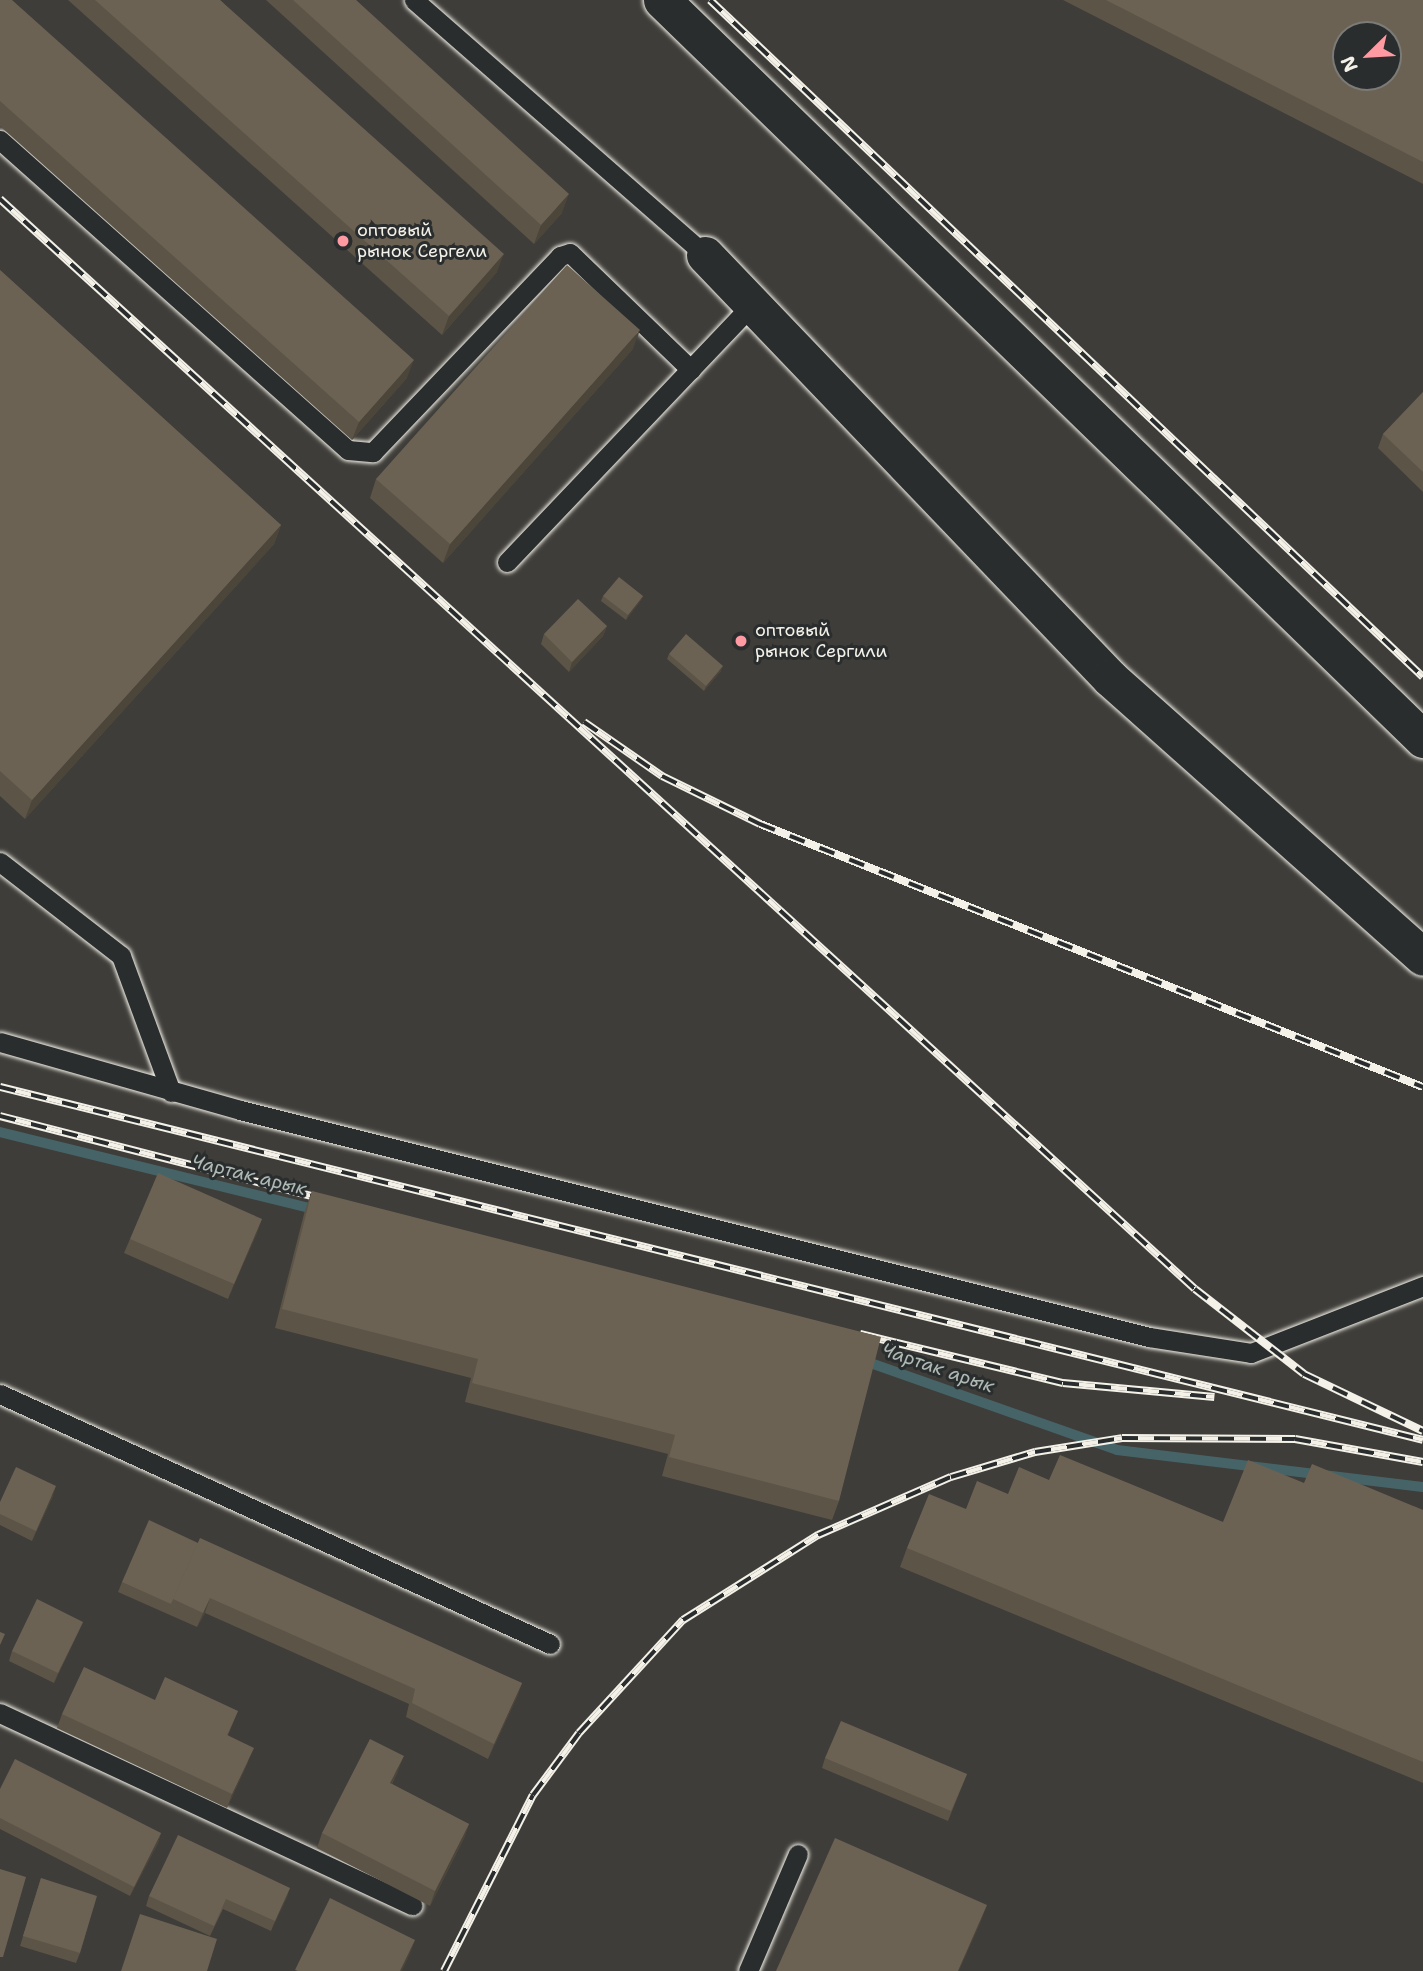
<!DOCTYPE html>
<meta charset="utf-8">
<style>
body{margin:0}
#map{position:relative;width:1423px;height:1971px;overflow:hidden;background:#3e3d39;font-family:"Shantell Sans",sans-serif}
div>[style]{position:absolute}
.stream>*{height:10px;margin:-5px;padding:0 5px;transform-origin:5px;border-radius:5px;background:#466467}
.roads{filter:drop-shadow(0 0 2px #f4f1e8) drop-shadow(0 0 2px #f4f1e8)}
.service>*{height:19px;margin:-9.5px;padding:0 9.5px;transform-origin:9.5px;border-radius:9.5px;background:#2a2d2e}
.minor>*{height:37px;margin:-18.5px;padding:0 18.5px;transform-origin:18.5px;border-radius:18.5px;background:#2a2d2e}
.rail>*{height:8px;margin-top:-4px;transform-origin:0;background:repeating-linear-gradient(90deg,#2a2d2e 0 16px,#f4f1e8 0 32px);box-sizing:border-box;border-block:2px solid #f4f1e8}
.wall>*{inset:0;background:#5c5447}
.shaded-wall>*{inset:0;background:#4b453a}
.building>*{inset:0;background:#6b6253}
.dots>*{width:19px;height:19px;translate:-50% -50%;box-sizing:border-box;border:4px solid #2a2d2e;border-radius:50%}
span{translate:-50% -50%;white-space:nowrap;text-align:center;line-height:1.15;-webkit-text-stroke:6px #2a2d2e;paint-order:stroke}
.poi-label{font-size:18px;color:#f4f1e8}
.left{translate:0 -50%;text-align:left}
.water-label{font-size:19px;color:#aeb9b4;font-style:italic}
.north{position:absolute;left:1332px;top:21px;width:70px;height:70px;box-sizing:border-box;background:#2a2d2e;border:2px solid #7b7b78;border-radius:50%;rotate:246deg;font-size:19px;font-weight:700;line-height:28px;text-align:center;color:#f4f1e8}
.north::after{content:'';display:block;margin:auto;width:24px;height:32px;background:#ff9aa2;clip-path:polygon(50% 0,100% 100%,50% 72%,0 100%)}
</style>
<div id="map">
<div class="stream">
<i style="left:0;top:1132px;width:326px;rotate:13.8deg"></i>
<i style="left:862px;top:1360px;width:270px;rotate:19.4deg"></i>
<i style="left:1117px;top:1450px;width:308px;rotate:6.9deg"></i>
</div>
<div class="roads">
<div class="service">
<i style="left:414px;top:0;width:387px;rotate:41.2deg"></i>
<i style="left:0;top:140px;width:466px;rotate:41.7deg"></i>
<i style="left:348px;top:450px;width:25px;rotate:5deg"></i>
<i style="left:373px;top:452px;width:271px;rotate:-46.3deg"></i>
<i style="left:560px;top:256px;width:10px;rotate:-17deg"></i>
<i style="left:570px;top:253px;width:168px;rotate:44deg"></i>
<i style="left:507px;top:562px;width:355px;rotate:-46.4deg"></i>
<i style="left:0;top:862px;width:153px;rotate:37.8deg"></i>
<i style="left:121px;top:956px;width:145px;rotate:69.8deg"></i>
<i style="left:0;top:1042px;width:249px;rotate:15.8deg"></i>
<i style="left:240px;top:1110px;width:937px;rotate:14.02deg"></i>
<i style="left:1149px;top:1337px;width:103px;rotate:8.9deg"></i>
<i style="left:1251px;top:1353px;width:185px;rotate:-21.3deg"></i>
<i style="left:0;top:1394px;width:604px;rotate:24.44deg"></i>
<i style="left:0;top:1713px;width:455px;rotate:25deg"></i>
<i style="left:748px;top:1971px;width:127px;rotate:-66.9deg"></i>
</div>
<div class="minor">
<i style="left:662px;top:0;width:1061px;rotate:44.16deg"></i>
<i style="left:705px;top:255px;width:586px;rotate:46.25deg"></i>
<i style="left:1110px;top:678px;width:419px;rotate:41.7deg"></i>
</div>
</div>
<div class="rail">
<i style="left:710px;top:0;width:983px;rotate:43.52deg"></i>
<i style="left:0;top:199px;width:1617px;rotate:42.37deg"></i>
<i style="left:1195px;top:1289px;width:138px;rotate:37.9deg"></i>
<i style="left:1304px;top:1374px;width:132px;rotate:25.6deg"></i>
<i style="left:584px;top:722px;width:95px;rotate:34.7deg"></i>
<i style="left:662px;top:776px;width:109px;rotate:26.1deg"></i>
<i style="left:760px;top:824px;width:713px;rotate:21.64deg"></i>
<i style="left:0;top:1087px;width:1466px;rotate:13.93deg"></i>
<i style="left:0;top:1116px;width:338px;rotate:14.4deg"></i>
<i style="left:860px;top:1334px;width:209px;rotate:13.6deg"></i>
<i style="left:1063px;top:1383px;width:152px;rotate:5.3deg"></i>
<i style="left:444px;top:1971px;width:197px;rotate:-63.2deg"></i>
<i style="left:533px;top:1795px;width:77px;rotate:-53.4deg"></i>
<i style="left:579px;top:1733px;width:154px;rotate:-47.4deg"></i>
<i style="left:683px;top:1620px;width:160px;rotate:-32.2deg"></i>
<i style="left:818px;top:1535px;width:145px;rotate:-23.6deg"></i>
<i style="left:951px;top:1477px;width:88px;rotate:-16.6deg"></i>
<i style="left:1035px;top:1452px;width:88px;rotate:-9.1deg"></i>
<i style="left:1122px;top:1438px;width:173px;rotate:0.3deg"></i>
<i style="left:1295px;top:1439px;width:130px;rotate:10.2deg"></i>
</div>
<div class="wall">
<i style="clip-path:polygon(0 0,407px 378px,352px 440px,0 126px)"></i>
<i style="clip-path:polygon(68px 0,220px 0,497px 272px,442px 335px)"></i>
<i style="clip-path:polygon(266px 0,356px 0,562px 213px,534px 244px)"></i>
<i style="clip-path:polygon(1063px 0,1423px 0,1423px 184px)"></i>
<i style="clip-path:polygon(0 270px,281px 525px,274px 544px,25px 819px,0 796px)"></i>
<i style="clip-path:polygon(633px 349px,443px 563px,370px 498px,376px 479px)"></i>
<i style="clip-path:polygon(1423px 392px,1423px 492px,1378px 448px,1383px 434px)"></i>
<i style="clip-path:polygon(603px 596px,643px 596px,641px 600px,626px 620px,601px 601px)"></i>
<i style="clip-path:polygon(607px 626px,603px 636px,569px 672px,541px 644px,544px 634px)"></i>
<i style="clip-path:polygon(669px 654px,721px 671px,704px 691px,667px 659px)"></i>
<i style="clip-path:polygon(312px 1191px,839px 1501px,832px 1520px,662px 1476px,668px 1454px,465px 1402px,471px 1378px,275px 1328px,305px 1210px)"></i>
<i style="clip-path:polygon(262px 1219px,228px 1299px,124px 1253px,130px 1239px)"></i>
<i style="clip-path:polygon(1049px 1480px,1223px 1522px,1304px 1483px,1423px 1510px,1423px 1783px,900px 1567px,907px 1548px,966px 1509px)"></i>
<i style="clip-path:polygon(53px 1496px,32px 1541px,0 1525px,0 1502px)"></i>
<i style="clip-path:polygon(198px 1543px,522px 1683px,517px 1697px,488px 1759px,406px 1717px,409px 1704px,205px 1613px,197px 1627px,118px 1592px,122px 1582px)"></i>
<i style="clip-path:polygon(83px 1622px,79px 1631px,54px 1683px,9px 1661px,12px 1651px)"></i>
<i style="clip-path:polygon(155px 1700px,238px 1711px,228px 1735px,248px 1762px,227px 1808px,57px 1728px,62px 1714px)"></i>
<i style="clip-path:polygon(825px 1758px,967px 1774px,948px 1821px,822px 1768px)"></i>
<i style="clip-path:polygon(398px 1771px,392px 1784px,469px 1824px,464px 1838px,430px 1906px,317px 1848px,322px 1833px)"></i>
<i style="clip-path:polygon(0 1789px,161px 1833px,158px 1843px,130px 1896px,0 1829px)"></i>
<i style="clip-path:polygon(41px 1878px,80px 1953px,76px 1963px,20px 1946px)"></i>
<i style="clip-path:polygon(290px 1888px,271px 1931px,223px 1909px,210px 1936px,146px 1906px,149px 1896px)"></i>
</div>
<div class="shaded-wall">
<i style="clip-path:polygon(569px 194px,562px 213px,534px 244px,541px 225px)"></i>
<i style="clip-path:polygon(504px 254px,497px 272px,442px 335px,449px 316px)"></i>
<i style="clip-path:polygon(640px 330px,633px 349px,443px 563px,450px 544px)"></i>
<i style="clip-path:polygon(414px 360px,407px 378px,352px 440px,359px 422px)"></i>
<i style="clip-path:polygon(281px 525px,274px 544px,25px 819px,32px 800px)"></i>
<i style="clip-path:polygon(643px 596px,641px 600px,626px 620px,628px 615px)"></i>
<i style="clip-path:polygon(607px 626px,603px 636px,569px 672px,572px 662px)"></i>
<i style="clip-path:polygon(723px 666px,721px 671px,704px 691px,706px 686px)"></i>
<i style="clip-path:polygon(262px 1219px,257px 1234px,228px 1299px,234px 1284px)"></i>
<i style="clip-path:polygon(56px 1486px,53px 1496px,32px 1541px,36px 1531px)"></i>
<i style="clip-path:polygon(210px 1598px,205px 1613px,197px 1627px,203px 1613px)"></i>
<i style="clip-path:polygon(83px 1622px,79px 1631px,54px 1683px,58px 1673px)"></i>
<i style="clip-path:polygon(522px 1683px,517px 1697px,488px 1759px,494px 1744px)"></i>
<i style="clip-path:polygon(254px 1748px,248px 1762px,227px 1808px,232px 1794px)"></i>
<i style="clip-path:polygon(404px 1756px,398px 1771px,385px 1797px,390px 1783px)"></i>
<i style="clip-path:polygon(469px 1824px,464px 1838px,430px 1906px,435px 1891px)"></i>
<i style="clip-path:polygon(161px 1833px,158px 1843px,130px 1896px,134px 1887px)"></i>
<i style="clip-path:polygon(290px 1888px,287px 1898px,271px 1931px,275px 1921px)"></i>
<i style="clip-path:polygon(987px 1905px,980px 1924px,959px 1971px,958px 1971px)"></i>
<i style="clip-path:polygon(415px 1940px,410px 1954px,402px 1971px,400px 1971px)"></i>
</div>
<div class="building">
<i style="clip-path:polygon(0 0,12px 0,414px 360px,359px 422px,0 101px)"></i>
<i style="clip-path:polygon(95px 0,220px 0,504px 254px,449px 316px)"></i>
<i style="clip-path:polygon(293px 0,356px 0,569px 194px,541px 225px)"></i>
<i style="clip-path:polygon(evenodd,1106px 0,1423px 0,1423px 162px,1106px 0,1346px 35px,1388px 35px,1388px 77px,1346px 77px,1346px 35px)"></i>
<i style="clip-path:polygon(567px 265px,640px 330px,450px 544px,376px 479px)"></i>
<i style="clip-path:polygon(0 270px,281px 525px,32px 800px,0 771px)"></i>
<i style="clip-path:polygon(1423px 392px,1423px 472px,1383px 434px)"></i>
<i style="clip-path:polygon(619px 577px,643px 596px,628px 615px,603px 596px)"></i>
<i style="clip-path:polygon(578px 599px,607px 626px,572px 662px,544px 634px)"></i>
<i style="clip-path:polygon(686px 634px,723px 666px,706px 686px,669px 654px)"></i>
<i style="clip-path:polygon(158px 1173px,262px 1219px,234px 1284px,130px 1239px)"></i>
<i style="clip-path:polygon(312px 1191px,881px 1337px,839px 1501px,669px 1457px,675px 1435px,472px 1383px,478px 1359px,282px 1309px)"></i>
<i style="clip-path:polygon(1060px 1455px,1223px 1522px,1248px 1460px,1304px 1483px,1312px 1464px,1423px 1510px,1423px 1762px,907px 1548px,929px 1494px,966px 1509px,977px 1481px,1008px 1494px,1019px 1467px,1049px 1480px)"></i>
<i style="clip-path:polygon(16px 1467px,56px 1486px,36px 1531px,0 1514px,0 1502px)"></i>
<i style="clip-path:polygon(149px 1520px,198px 1543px,171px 1604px,122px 1582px)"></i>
<i style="clip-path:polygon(200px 1538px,522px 1683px,494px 1744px,412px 1703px,415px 1689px,210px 1598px,203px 1613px,173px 1599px)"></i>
<i style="clip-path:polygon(37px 1599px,83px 1622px,58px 1673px,12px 1651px)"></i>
<i style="clip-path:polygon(0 1632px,5px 1634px,0 1645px)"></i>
<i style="clip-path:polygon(84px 1667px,155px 1700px,165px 1677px,238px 1711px,227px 1735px,254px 1748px,232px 1794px,62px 1714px)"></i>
<i style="clip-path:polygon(841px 1721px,967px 1774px,951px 1811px,825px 1758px)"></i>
<i style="clip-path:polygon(370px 1739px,404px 1756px,390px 1783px,469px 1824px,435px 1891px,322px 1833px)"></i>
<i style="clip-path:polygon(15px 1759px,161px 1833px,134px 1887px,0 1818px,0 1789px)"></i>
<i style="clip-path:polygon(178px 1835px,290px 1888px,275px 1921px,226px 1899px,214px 1926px,149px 1896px)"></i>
<i style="clip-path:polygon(835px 1838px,987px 1905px,958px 1971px,776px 1971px)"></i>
<i style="clip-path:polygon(0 1869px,26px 1877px,3px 1957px,0 1957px)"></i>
<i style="clip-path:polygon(41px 1878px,97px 1896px,80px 1953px,23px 1936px)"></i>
<i style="clip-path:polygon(330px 1898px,415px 1940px,400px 1971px,298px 1971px,295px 1970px)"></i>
<i style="clip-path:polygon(140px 1914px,217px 1939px,207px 1971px,121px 1971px)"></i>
</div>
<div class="dots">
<i style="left:343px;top:241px;background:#ff9aa2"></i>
<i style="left:741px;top:641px;background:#ff9aa2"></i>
</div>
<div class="poi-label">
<span class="left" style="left:357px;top:241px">оптовый<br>рынок Сергели</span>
<span class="left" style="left:755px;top:641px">оптовый<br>рынок Сергили</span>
</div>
<div class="water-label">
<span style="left:249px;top:1175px;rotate:14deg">Чартак арык</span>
<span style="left:938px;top:1368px;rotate:19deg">Чартак арык</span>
</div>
<div class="north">N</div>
</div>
